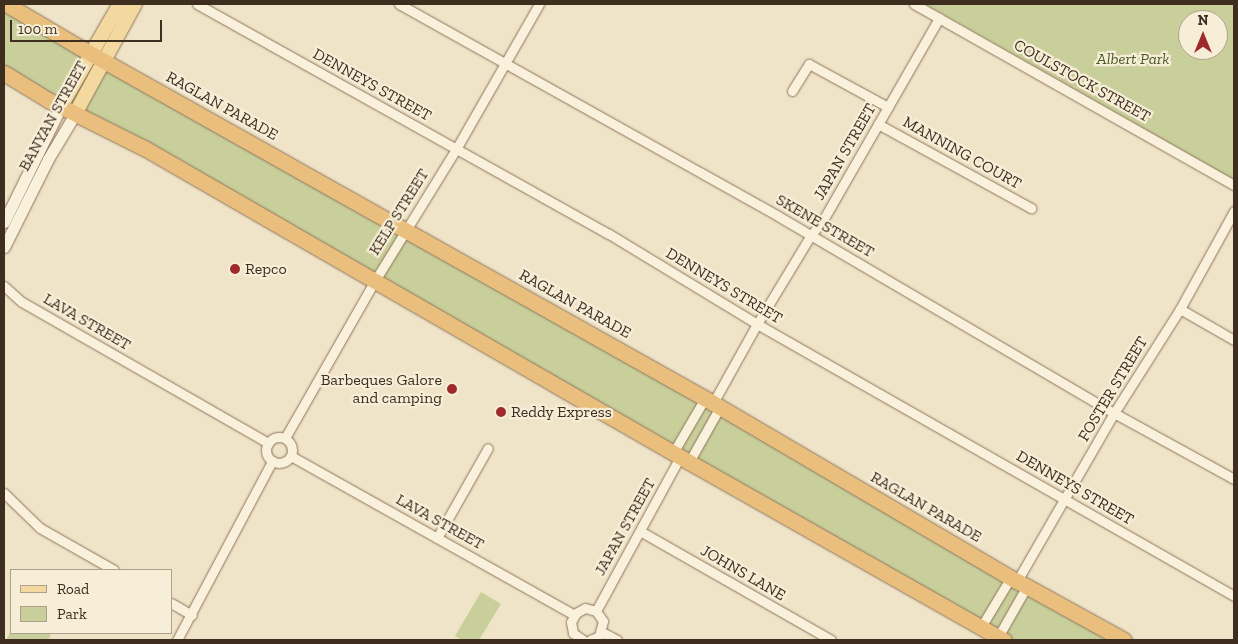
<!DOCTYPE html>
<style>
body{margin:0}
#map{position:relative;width:1238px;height:644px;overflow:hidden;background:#f0e4c8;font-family:"Zilla Slab",serif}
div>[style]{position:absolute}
.green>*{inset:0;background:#c9cf9b}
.roads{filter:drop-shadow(0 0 1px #8d765c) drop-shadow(0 0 1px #8d765c)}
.minor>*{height:9px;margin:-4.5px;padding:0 4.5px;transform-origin:4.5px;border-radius:4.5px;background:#faf1dc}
.minor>.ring{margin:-4.5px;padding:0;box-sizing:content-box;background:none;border:9px solid #faf1dc;border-radius:50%}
.tertiary>*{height:11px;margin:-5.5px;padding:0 5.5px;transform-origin:5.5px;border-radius:5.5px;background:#faf1dc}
.primary>*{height:14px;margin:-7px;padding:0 7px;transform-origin:7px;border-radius:7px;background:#f3d9a0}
.trunk>*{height:15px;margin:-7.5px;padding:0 7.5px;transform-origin:7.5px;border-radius:7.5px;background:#eabe7c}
.dots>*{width:14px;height:14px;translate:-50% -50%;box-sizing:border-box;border:2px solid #f7eed8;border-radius:50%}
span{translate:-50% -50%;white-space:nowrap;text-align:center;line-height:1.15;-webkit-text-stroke:4.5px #f7eed8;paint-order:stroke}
.park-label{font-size:16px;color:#4d5a26;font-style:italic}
.street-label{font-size:16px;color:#3d2e20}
.poi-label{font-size:16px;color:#3d2e20}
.left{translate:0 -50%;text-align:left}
.right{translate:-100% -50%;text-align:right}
.frame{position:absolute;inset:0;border:5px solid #3d2e20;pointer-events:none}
.legend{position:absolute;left:10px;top:569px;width:162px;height:65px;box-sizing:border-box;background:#f7eed8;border:1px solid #ada18e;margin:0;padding:6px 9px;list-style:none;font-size:15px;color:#3d2e20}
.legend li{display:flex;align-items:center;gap:10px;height:25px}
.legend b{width:25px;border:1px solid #ada18e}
.north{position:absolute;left:1178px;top:10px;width:50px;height:50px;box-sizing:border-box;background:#f7eed8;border:1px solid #ada18e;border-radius:50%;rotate:0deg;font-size:14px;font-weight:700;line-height:20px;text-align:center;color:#3d2e20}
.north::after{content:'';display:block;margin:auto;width:18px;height:22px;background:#9e2a2b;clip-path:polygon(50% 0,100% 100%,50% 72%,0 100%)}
.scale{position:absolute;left:10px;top:20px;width:152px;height:22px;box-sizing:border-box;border:2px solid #3d2e20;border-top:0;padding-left:6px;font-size:15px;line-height:18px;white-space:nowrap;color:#3d2e20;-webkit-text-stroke:4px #f7eed8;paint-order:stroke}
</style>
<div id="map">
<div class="green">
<i style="clip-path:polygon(4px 4px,1124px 640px,1004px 640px,4px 73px)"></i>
<i style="clip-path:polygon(evenodd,925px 4px,1234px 4px,1234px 180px,925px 4px,1188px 20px,1218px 20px,1218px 50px,1188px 50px,1188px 20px)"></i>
<i style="clip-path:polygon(481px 592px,501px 604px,479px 640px,462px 640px,455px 636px)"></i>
<i style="clip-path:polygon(11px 631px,48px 633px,51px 635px,48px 640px,6px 640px)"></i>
</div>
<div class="roads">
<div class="minor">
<i style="left:197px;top:4px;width:472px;rotate:29.2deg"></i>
<i style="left:609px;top:234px;width:173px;rotate:31.3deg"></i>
<i style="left:757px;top:324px;width:549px;rotate:29.69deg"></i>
<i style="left:399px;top:4px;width:434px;rotate:29.2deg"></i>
<i style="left:778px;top:216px;width:389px;rotate:30.4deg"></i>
<i style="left:1114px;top:413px;width:137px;rotate:28.8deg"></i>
<i style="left:914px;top:4px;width:368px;rotate:29.5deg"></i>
<i style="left:792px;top:91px;width:32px;rotate:-58deg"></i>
<i style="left:809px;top:64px;width:90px;rotate:28.6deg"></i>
<i style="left:878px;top:124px;width:175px;rotate:28.8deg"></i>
<i style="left:4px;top:286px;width:24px;rotate:42deg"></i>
<i style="left:22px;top:302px;width:284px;rotate:29.8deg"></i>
<i style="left:1180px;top:309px;width:62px;rotate:29.9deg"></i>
<i style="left:713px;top:403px;width:90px;rotate:-60.9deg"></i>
<i style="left:757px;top:324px;width:104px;rotate:-58.8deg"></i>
<i style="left:811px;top:235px;width:19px;rotate:-51deg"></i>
<i style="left:823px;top:220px;width:233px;rotate:-60.1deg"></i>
<i class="ring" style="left:266px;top:437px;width:17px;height:17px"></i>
<i style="left:285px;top:438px;width:180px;rotate:-60.3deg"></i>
<i style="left:374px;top:282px;width:156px;rotate:-58.3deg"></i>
<i style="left:456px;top:149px;width:167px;rotate:-60.2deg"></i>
<i style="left:673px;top:453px;width:64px;rotate:-59.8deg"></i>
<i style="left:291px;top:456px;width:325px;rotate:29.3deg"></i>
<i style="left:689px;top:462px;width:63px;rotate:-60.6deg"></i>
<i style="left:4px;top:493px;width:50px;rotate:44.2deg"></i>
<i style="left:40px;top:528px;width:85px;rotate:29.6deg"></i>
<i style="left:640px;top:531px;width:220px;rotate:29.7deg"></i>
<i style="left:437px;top:538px;width:103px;rotate:-60.5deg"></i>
<i style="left:1017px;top:581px;width:194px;rotate:-60deg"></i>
<i style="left:1114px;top:413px;width:123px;rotate:-57.6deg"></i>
<i style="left:1180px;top:309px;width:112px;rotate:-61.1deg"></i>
<i style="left:171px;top:603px;width:24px;rotate:30deg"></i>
<i style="left:596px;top:611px;width:175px;rotate:-61.4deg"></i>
<i style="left:981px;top:627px;width:58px;rotate:-59deg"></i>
<i style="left:602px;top:632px;width:17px;rotate:28deg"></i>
<i style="left:998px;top:637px;width:59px;rotate:-60.4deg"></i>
<i style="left:177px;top:640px;width:203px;rotate:-62deg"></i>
<i style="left:583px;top:640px;width:12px;rotate:-145deg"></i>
<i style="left:573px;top:633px;width:11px;rotate:-100deg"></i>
<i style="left:571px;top:622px;width:10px;rotate:-61deg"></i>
<i style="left:576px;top:613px;width:10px;rotate:-29deg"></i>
<i style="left:585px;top:608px;width:11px;rotate:15deg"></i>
<i style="left:596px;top:611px;width:12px;rotate:55deg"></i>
<i style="left:603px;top:621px;width:16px;rotate:105deg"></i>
<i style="left:599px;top:636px;width:10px;rotate:156deg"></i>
</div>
<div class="tertiary">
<i style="left:4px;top:222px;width:129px;rotate:-63.8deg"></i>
<i style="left:4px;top:247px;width:98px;rotate:-63.4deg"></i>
<i style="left:48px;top:159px;width:52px;rotate:-59deg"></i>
</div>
<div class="primary">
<i style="left:61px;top:106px;width:118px;rotate:-60deg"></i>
<i style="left:75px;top:114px;width:125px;rotate:-61.4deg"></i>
</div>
<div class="trunk">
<i style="left:6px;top:4px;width:85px;rotate:30.5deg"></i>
<i style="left:79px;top:47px;width:727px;rotate:29.31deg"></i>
<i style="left:713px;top:403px;width:352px;rotate:30.4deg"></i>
<i style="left:1017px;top:581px;width:122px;rotate:28.9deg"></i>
<i style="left:4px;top:73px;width:52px;rotate:31.5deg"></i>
<i style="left:48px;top:100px;width:110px;rotate:26.6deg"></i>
<i style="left:146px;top:149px;width:627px;rotate:29.96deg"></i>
<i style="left:689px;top:462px;width:362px;rotate:29.5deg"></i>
</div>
</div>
<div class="dots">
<i style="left:235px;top:269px;background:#9e2a2b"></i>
<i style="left:452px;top:389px;background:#9e2a2b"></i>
<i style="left:501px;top:412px;background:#9e2a2b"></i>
</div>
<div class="park-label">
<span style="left:1133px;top:59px">Albert Park</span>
</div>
<div class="street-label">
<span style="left:1082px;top:81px;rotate:29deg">COULSTOCK STREET</span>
<span style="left:372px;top:85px;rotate:29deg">DENNEYS STREET</span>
<span style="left:222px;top:106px;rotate:29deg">RAGLAN PARADE</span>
<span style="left:53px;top:116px;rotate:-61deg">BANYAN STREET</span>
<span style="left:845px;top:152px;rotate:-60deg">JAPAN STREET</span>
<span style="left:962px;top:153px;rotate:29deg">MANNING COURT</span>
<span style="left:399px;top:212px;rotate:-58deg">KELP STREET</span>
<span style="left:825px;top:226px;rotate:30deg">SKENE STREET</span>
<span style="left:724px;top:286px;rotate:31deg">DENNEYS STREET</span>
<span style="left:575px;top:304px;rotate:29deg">RAGLAN PARADE</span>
<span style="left:87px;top:322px;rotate:30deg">LAVA STREET</span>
<span style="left:1113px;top:389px;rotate:-59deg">FOSTER STREET</span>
<span style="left:1075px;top:488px;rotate:30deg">DENNEYS STREET</span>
<span style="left:926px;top:507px;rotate:30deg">RAGLAN PARADE</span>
<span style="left:440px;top:522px;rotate:29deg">LAVA STREET</span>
<span style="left:625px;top:527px;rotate:-61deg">JAPAN STREET</span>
<span style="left:743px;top:573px;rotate:30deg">JOHNS LANE</span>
</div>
<div class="poi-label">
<span class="left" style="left:245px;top:269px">Repco</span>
<span class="right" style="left:442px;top:389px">Barbeques Galore<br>and camping</span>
<span class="left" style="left:511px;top:412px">Reddy Express</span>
</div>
<div class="frame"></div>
<ul class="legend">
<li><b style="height:6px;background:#f3d9a0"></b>Road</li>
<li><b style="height:14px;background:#c9cf9b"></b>Park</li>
</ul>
<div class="north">N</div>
<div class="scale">100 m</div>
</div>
